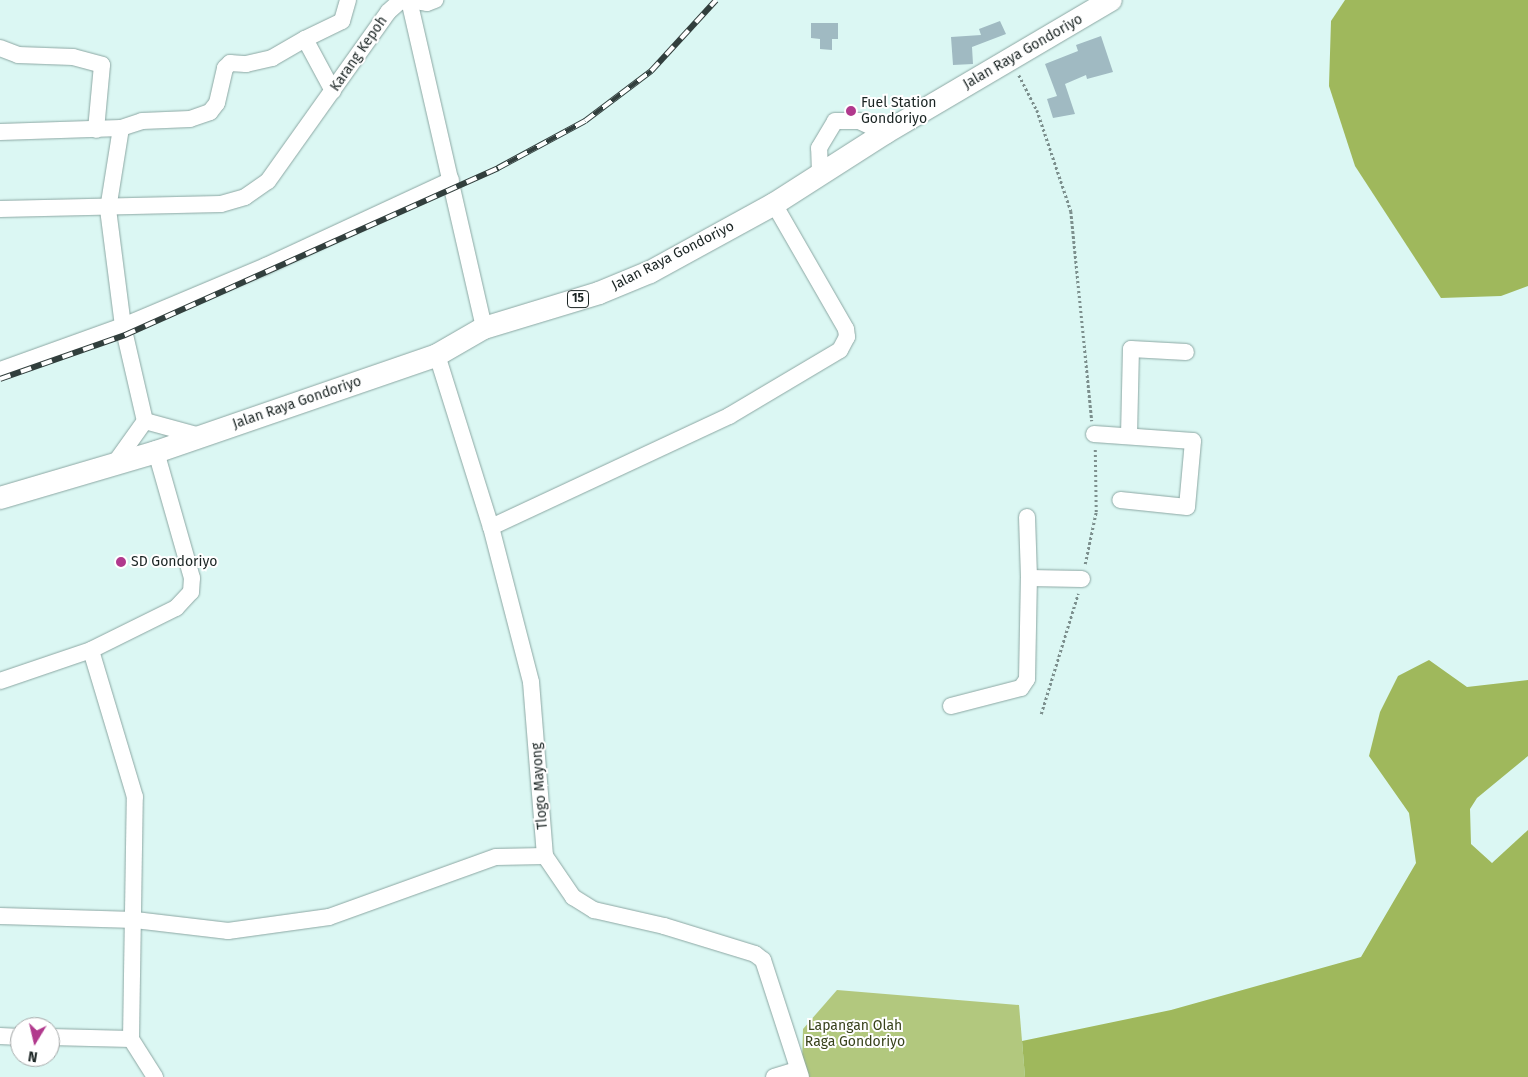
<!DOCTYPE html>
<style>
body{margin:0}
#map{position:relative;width:1528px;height:1077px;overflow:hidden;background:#dbf7f3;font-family:"Fira Sans",sans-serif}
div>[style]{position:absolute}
.green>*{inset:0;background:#b2c87e}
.forest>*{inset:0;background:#9fb85c}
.building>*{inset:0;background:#a0bac2}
.path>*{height:2.5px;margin-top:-1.25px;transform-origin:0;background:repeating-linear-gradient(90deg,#7c8f8d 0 2.5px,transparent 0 5px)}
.roads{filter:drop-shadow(0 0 1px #8ca7a3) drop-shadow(0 0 1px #8ca7a3)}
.minor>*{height:16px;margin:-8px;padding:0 8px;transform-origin:8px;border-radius:8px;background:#fff}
.highway>*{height:22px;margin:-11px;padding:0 11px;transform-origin:11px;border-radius:11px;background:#fff}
.rail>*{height:5.5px;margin-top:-2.75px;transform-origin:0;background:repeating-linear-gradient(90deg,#fff 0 11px,#323f3d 0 22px);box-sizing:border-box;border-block:1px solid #323f3d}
.dots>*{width:14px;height:14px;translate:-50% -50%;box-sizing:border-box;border:2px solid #fff;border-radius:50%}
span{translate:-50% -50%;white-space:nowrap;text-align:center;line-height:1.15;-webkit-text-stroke:4px #fff;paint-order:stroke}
.shield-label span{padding:1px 4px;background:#fff;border:1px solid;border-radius:4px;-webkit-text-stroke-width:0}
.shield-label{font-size:12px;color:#1a2423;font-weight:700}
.street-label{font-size:14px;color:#1a2423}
.poi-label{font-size:14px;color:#1a2423}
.left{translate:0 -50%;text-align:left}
.park-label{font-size:14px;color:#38421b}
.north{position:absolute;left:10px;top:1017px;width:50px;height:50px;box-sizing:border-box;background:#fff;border:1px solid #a3a7a7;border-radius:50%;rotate:189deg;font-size:14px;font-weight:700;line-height:20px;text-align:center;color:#1a2423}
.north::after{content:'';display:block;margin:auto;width:18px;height:22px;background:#b1398d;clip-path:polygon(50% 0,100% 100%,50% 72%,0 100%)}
</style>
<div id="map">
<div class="green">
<i style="clip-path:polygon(837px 990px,1019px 1005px,1025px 1077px,808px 1077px,802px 1063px,803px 1029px)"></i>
</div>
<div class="forest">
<i style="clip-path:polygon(1345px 0,1528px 0,1528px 286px,1501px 296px,1441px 298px,1355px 166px,1329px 86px,1331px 21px)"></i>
<i style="clip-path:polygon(1429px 660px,1467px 687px,1528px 680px,1528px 756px,1477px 798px,1470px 809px,1471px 844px,1492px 863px,1528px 830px,1528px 1077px,1025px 1077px,1022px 1041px,1171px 1010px,1361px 957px,1416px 863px,1409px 813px,1369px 756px,1380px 712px,1398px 676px)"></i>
</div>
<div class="building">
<i style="clip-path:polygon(1000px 21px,1006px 34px,972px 47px,973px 64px,953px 65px,951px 37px,981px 35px,979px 29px)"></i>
<i style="clip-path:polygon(811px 23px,838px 23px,838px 39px,832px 39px,832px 50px,820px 49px,820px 39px,811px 38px)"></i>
<i style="clip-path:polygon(1101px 36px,1113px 72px,1087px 79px,1086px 75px,1065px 84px,1075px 114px,1053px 118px,1047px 99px,1057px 96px,1045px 64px,1078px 51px,1076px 45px)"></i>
</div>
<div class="path">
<i style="left:1019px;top:75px;width:39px;rotate:63deg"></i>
<i style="left:1037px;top:110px;width:107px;rotate:71.4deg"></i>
<i style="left:1071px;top:211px;width:211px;rotate:84.3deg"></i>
<i style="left:1085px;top:564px;width:53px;rotate:-78.1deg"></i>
<i style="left:1096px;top:512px;width:63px;rotate:-90.9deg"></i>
<i style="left:1041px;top:714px;width:126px;rotate:-72.9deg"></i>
</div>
<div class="roads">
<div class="minor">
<i style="left:409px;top:0;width:18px;rotate:9deg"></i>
<i style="left:427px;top:3px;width:9px;rotate:-21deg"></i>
<i style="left:305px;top:39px;width:41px;rotate:-25.9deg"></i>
<i style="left:342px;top:21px;width:22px;rotate:-74deg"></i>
<i style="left:0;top:48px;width:19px;rotate:21deg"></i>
<i style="left:18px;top:55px;width:55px;rotate:2.1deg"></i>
<i style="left:73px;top:57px;width:30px;rotate:15deg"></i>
<i style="left:102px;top:65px;width:65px;rotate:95.3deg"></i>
<i style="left:121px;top:128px;width:22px;rotate:-18deg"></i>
<i style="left:142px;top:121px;width:48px;rotate:-2.4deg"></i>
<i style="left:190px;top:119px;width:21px;rotate:-19deg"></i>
<i style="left:210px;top:112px;width:11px;rotate:-52deg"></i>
<i style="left:217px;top:103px;width:36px;rotate:-77deg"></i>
<i style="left:225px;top:68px;width:7px;rotate:-45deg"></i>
<i style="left:230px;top:63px;width:16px;rotate:4deg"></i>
<i style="left:246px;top:64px;width:27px;rotate:-13deg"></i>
<i style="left:272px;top:58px;width:38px;rotate:-30deg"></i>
<i style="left:305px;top:39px;width:59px;rotate:61.7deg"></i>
<i style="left:0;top:132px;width:121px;rotate:-1.9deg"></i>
<i style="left:121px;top:128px;width:82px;rotate:99.1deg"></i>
<i style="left:108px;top:209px;width:118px;rotate:82.7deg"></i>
<i style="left:123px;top:326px;width:98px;rotate:77deg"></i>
<i style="left:820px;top:173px;width:25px;rotate:-92deg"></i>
<i style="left:819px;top:148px;width:31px;rotate:-59deg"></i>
<i style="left:835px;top:121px;width:24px"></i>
<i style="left:859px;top:121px;width:29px;rotate:25deg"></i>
<i style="left:0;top:209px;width:221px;rotate:-1.3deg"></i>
<i style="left:221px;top:204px;width:25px;rotate:-16deg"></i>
<i style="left:245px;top:197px;width:28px;rotate:-35deg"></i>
<i style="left:268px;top:181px;width:207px;rotate:-54.6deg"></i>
<i style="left:388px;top:12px;width:15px;rotate:-42deg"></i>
<i style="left:399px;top:2px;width:10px;rotate:-11deg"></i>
<i style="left:409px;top:0;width:336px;rotate:77.1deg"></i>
<i style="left:437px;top:355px;width:180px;rotate:72.6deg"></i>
<i style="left:491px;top:527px;width:160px;rotate:75.5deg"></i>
<i style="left:531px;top:682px;width:175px;rotate:85.4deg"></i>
<i style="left:545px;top:856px;width:50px;rotate:55.7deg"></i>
<i style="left:573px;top:897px;width:25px;rotate:32deg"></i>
<i style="left:594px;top:910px;width:72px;rotate:12.9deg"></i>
<i style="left:664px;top:926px;width:95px;rotate:17.1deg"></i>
<i style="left:755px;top:954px;width:10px;rotate:37deg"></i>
<i style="left:763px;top:960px;width:123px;rotate:72deg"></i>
<i style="left:0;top:370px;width:131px;rotate:-19.7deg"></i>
<i style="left:123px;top:326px;width:155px;rotate:-22.8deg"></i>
<i style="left:266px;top:266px;width:204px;rotate:-24.9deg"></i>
<i style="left:145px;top:421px;width:57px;rotate:15.3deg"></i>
<i style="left:1094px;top:434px;width:99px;rotate:4deg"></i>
<i style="left:1193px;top:441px;width:66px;rotate:95.2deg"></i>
<i style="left:1187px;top:507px;width:67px;rotate:-174deg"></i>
<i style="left:1129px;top:436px;width:87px;rotate:-88.7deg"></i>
<i style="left:1131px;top:349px;width:55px;rotate:3.1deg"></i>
<i style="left:115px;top:463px;width:52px;rotate:-54.5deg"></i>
<i style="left:1027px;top:517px;width:61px;rotate:88.1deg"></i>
<i style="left:1029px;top:578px;width:53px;rotate:1.1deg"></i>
<i style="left:491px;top:527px;width:263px;rotate:-25deg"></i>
<i style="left:729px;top:416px;width:129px;rotate:-30.7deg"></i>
<i style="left:840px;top:350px;width:15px;rotate:-62deg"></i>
<i style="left:847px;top:337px;width:8px;rotate:-97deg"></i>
<i style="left:846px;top:329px;width:144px;rotate:-119.9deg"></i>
<i style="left:0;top:681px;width:96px;rotate:-18.8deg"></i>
<i style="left:951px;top:706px;width:72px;rotate:-14.4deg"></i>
<i style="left:1021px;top:688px;width:11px;rotate:-56deg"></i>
<i style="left:1027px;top:679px;width:101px;rotate:-88.9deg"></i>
<i style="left:0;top:916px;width:135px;rotate:1.7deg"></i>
<i style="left:135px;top:920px;width:94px;rotate:6.7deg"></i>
<i style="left:228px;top:931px;width:102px;rotate:-7.9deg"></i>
<i style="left:329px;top:917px;width:177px;rotate:-19.8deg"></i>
<i style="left:496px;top:857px;width:49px;rotate:-1.2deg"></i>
<i style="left:0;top:1036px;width:20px;rotate:3deg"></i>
<i style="left:50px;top:1037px;width:81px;rotate:1.4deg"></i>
<i style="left:155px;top:1077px;width:45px;rotate:-122.3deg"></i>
<i style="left:131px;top:1039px;width:242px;rotate:-89.1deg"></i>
<i style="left:135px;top:797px;width:153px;rotate:-106.7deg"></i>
<i style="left:91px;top:650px;width:95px;rotate:-26.3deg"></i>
<i style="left:176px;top:608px;width:22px;rotate:-47deg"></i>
<i style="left:191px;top:592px;width:14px;rotate:-86deg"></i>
<i style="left:192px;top:578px;width:131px;rotate:-105.9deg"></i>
<i style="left:774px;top:1077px;width:24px;rotate:-17deg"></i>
</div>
<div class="highway">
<i style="left:0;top:498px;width:163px;rotate:-16.4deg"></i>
<i style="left:156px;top:452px;width:297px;rotate:-19deg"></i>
<i style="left:437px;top:355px;width:54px;rotate:-29.9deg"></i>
<i style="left:484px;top:328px;width:120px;rotate:-16.9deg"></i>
<i style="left:599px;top:293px;width:55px;rotate:-22.4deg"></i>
<i style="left:650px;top:272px;width:141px;rotate:-28.7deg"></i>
<i style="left:774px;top:204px;width:132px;rotate:-32.6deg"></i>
<i style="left:885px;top:133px;width:262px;rotate:-30.5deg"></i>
</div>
</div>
<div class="rail">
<i style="left:0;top:379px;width:133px;rotate:-19.4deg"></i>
<i style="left:125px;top:335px;width:409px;rotate:-24.1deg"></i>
<i style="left:498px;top:168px;width:99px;rotate:-28.4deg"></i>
<i style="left:585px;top:121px;width:83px;rotate:-37.1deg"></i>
<i style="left:651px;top:71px;width:96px;rotate:-47.5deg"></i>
</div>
<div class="dots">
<i style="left:851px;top:111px;background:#b1398d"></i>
<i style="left:121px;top:562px;background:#b1398d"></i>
</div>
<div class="shield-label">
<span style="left:578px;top:299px">15</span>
</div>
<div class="street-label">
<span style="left:1023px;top:52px;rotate:-30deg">Jalan Raya Gondoriyo</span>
<span style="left:359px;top:54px;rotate:-55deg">Karang Kepoh</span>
<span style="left:673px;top:256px;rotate:-27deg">Jalan Raya Gondoriyo</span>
<span style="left:297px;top:403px;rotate:-19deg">Jalan Raya Gondoriyo</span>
<span style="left:540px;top:786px;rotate:-94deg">Tlogo Mayong</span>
</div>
<div class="poi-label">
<span class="left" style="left:861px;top:111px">Fuel Station<br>Gondoriyo</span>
<span class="left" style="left:131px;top:562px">SD Gondoriyo</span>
</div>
<div class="park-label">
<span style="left:855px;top:1034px">Lapangan Olah<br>Raga Gondoriyo</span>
</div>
<div class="north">N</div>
</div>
